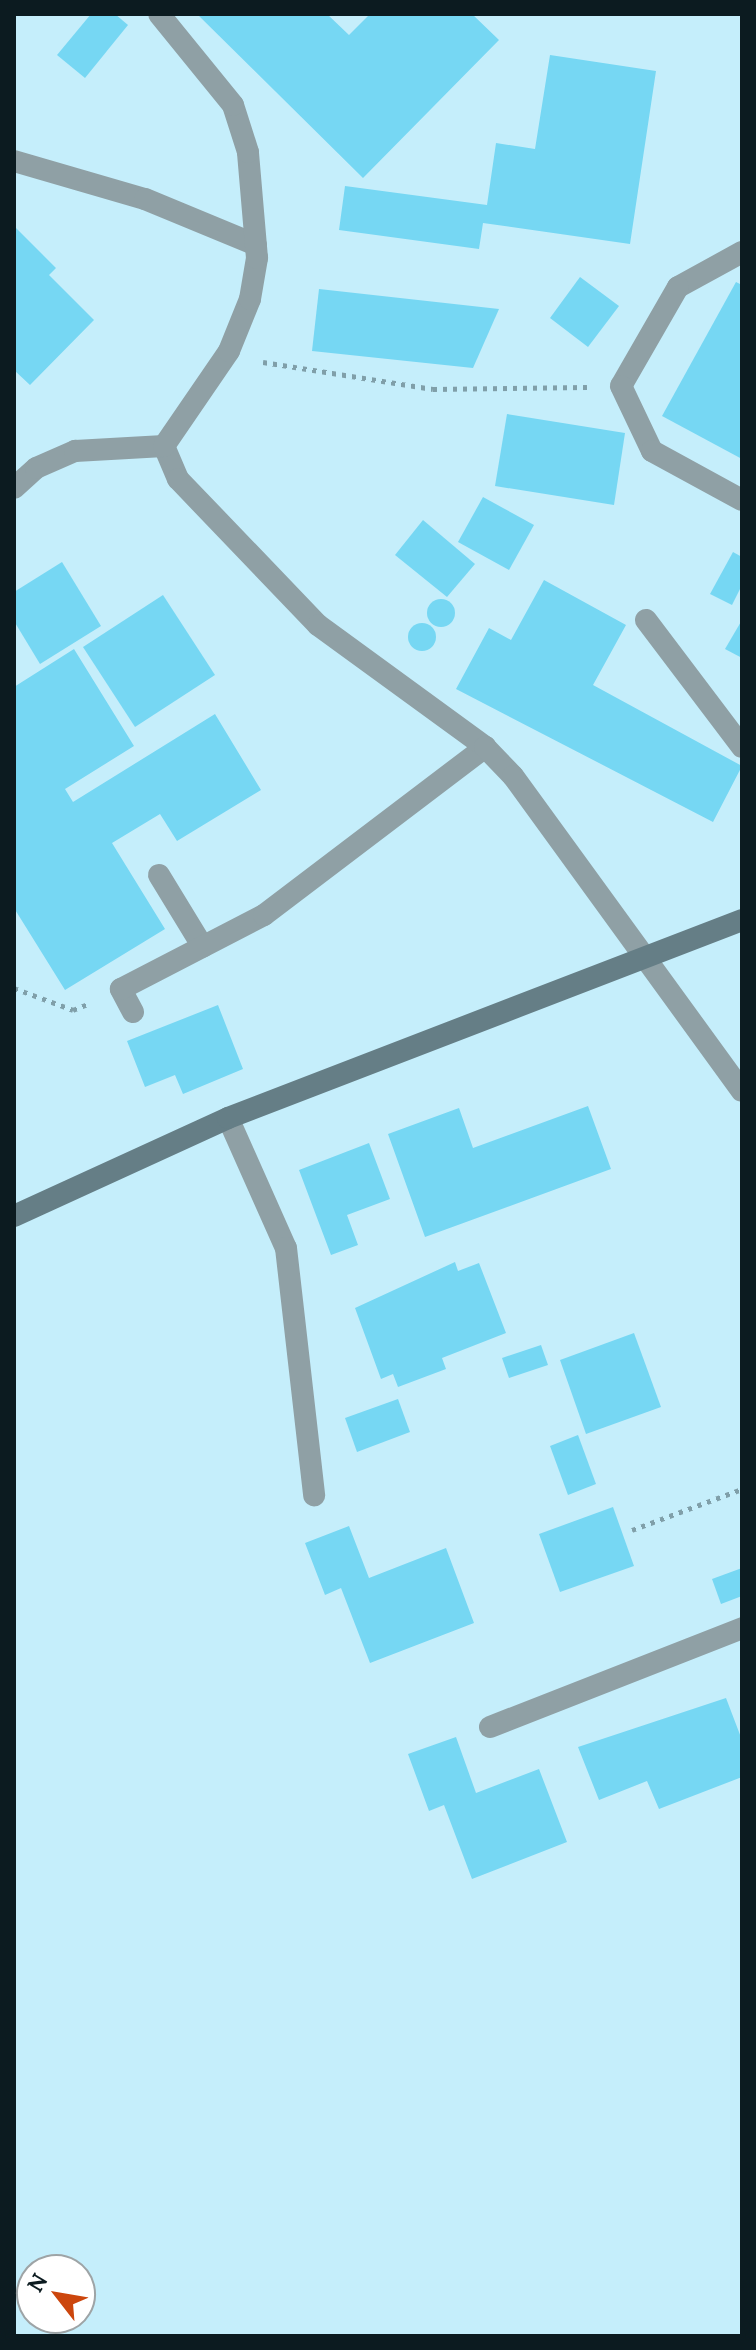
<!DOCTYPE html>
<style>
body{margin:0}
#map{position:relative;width:756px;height:2350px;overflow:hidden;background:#c5eefb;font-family:Lora,serif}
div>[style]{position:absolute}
.building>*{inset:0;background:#76d7f3}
.round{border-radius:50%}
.path>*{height:5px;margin-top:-2.5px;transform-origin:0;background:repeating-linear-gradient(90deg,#809fa9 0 4px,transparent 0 10px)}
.service>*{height:22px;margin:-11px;padding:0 11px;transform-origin:11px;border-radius:11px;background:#8fa0a5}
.minor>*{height:22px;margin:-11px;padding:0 11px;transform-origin:11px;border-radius:11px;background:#8fa0a5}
.secondary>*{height:22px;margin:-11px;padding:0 11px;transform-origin:11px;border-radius:11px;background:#657e86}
span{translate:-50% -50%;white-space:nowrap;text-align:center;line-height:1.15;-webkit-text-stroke:6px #fff;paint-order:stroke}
.frame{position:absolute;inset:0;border:16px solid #0c1b20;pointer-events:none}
.north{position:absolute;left:16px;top:2254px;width:80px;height:80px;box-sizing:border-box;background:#fff;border:2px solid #9ea4a6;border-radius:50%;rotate:301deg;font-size:22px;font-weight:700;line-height:32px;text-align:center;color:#0c1b20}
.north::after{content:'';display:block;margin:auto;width:28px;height:36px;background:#cc460d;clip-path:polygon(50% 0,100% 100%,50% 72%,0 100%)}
</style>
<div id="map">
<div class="building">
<i style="clip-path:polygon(91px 14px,115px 14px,128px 25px,85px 78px,57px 55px)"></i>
<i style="clip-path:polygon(197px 14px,327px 14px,349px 35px,370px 14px,472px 14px,499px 40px,363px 178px)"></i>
<i style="clip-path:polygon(550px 55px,656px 71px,630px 244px,483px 223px,479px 249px,339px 230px,345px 186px,487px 205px,496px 143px,535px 149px)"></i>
<i style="clip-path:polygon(14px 226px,56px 268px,49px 275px,94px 320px,30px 385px,14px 370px)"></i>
<i style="clip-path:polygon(580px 277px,619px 306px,588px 347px,550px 318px)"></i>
<i style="clip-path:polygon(736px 282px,742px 285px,742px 459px,662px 416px)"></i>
<i style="clip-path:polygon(319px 289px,499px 309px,473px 368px,312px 351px)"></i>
<i style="clip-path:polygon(507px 414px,625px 433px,614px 505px,495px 486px)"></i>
<i style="clip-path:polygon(483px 497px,534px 525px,509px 570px,458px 542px)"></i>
<i style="clip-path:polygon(423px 520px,475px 564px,447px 597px,395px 555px)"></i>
<i style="clip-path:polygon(733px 552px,742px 557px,742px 585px,732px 605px,710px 594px)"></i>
<i style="clip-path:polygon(62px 562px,101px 626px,40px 664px,14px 621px,14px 592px)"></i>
<i style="clip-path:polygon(544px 580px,626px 625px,593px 685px,742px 766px,713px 822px,456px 689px,489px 628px,511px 640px)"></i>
<i style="clip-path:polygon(163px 595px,215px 675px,135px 727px,83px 647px)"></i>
<i class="round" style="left:427px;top:599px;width:28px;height:28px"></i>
<i style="clip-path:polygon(742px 620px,742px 658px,725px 649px)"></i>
<i class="round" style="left:408px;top:623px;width:28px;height:28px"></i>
<i style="clip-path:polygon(74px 649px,134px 746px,65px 789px,73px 802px,215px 714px,261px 790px,177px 841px,160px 814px,112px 843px,165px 929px,65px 990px,14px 908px,14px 687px)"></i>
<i style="clip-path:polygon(218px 1005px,243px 1069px,183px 1094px,175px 1075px,145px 1087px,127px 1041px)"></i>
<i style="clip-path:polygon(588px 1106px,611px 1169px,425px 1237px,388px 1134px,459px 1108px,473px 1148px)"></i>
<i style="clip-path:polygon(369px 1143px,390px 1199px,347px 1215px,358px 1245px,331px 1255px,299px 1170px)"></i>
<i style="clip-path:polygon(455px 1262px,458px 1271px,479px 1263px,506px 1333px,442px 1358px,446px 1369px,398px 1387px,393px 1374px,381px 1379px,355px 1308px)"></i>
<i style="clip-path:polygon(634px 1333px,661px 1407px,586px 1434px,560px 1360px)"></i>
<i style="clip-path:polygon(541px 1345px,548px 1365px,509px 1378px,502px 1358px)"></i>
<i style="clip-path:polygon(398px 1399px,410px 1432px,357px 1452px,345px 1418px)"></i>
<i style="clip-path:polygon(578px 1435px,596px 1484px,568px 1495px,550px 1446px)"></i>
<i style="clip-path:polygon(613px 1507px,634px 1566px,560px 1592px,539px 1534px)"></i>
<i style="clip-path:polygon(349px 1526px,369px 1578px,446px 1548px,474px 1623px,370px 1663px,341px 1588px,325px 1595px,305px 1543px)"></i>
<i style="clip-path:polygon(742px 1568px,742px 1596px,721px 1604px,712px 1579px)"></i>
<i style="clip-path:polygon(726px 1698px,742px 1740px,742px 1777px,659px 1809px,647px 1781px,599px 1800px,578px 1747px)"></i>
<i style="clip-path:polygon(456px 1737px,476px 1793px,539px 1769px,567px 1842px,472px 1879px,444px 1805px,429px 1811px,408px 1754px)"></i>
</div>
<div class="path">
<i style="left:263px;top:362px;width:172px;rotate:9deg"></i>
<i style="left:433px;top:389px;width:154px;rotate:-0.7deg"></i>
<i style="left:14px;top:988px;width:63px;rotate:20.4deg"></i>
<i style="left:73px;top:1010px;width:18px;rotate:-22deg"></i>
<i style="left:632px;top:1530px;width:117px;rotate:-20.4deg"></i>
</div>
<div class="service">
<i style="left:14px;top:161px;width:136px;rotate:16.2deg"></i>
<i style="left:145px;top:199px;width:120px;rotate:22.5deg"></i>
<i style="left:742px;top:252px;width:73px;rotate:151.3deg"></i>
<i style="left:678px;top:287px;width:114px;rotate:119.9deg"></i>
<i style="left:621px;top:386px;width:72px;rotate:64.5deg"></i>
<i style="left:652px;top:451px;width:102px;rotate:28.6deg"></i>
<i style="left:646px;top:620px;width:159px;rotate:52.9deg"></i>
<i style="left:159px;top:875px;width:84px;rotate:58.6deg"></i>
<i style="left:133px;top:1012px;width:26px;rotate:-118deg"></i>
<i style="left:121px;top:989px;width:161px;rotate:-27.4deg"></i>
<i style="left:264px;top:915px;width:278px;rotate:-37.2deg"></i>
<i style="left:228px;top:1118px;width:142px;rotate:66deg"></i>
<i style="left:286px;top:1248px;width:249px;rotate:83.5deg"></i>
<i style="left:490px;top:1727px;width:271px;rotate:-21.4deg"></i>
</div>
<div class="minor">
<i style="left:164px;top:446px;width:36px;rotate:67deg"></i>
<i style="left:178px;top:479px;width:202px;rotate:46.2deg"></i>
<i style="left:318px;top:625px;width:207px;rotate:36.1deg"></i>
<i style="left:485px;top:747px;width:40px;rotate:46deg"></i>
<i style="left:513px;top:776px;width:389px;rotate:54deg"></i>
<i style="left:14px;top:488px;width:30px;rotate:-42deg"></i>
<i style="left:36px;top:468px;width:43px;rotate:-23.6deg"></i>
<i style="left:75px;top:451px;width:89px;rotate:-3.2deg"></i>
<i style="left:164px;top:446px;width:115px;rotate:-55.6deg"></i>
<i style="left:229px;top:351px;width:56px;rotate:-68deg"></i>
<i style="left:250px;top:299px;width:42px;rotate:-80.3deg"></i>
<i style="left:257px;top:258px;width:106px;rotate:-94.9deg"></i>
<i style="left:248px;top:152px;width:49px;rotate:-107.7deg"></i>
<i style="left:233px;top:105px;width:117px;rotate:-129.1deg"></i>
</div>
<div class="secondary">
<i style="left:14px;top:1216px;width:235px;rotate:-24.6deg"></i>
<i style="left:228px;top:1118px;width:551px;rotate:-21.07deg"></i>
</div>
<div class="frame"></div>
<div class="north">N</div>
</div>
